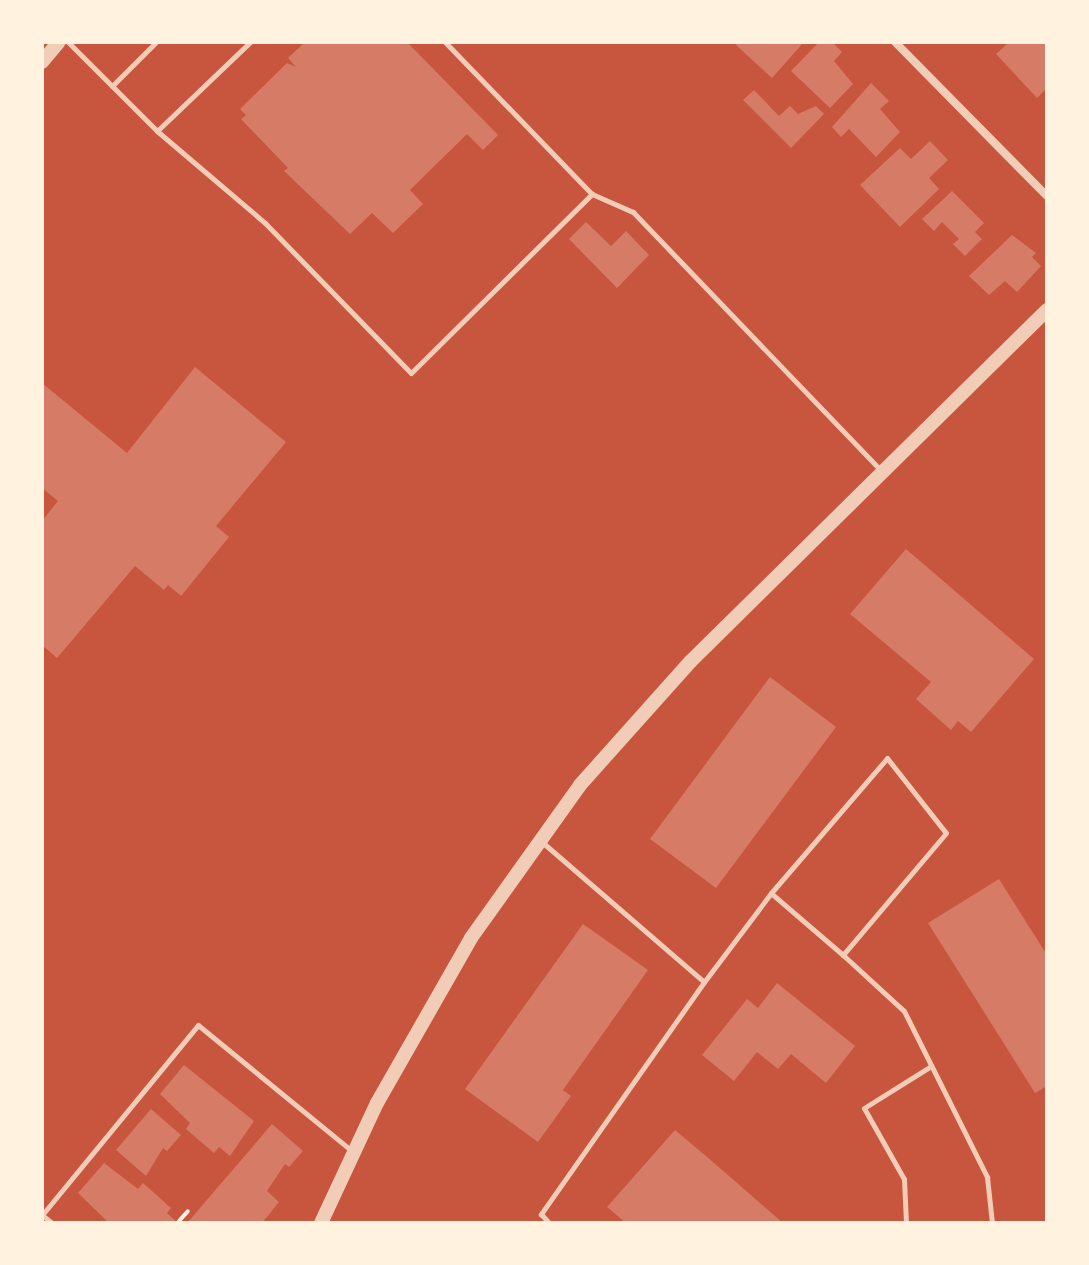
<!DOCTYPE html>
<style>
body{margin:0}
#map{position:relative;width:1089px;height:1265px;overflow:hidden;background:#c8553d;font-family:Lato,sans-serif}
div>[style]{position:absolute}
.building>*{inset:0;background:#d67c66}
.path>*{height:4px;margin:-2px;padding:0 2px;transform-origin:2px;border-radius:2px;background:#fff3e0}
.service>*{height:5px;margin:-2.5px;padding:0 2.5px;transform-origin:2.5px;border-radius:2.5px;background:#f1ccb7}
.minor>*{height:8px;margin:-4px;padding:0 4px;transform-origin:4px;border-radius:4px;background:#f1ccb7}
.tertiary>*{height:14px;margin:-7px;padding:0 7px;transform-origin:7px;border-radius:7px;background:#f1ccb7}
span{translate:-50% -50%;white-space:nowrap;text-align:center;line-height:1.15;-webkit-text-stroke:7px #fff3e0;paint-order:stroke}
.frame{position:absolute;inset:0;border:44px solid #fff3e0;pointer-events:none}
</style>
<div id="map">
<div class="building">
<i style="clip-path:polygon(305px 42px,407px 42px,498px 135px,483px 150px,467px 134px,410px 190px,423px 204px,393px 233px,372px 213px,350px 234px,284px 171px,288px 168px,241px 119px,246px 115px,240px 109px,287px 63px,296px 67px,288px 58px)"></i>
<i style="clip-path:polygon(738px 42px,804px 42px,772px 78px,736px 45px)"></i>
<i style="clip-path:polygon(819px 42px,832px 42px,842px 52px,834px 61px,853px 84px,830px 108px,791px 71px)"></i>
<i style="clip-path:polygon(1009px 42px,1047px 42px,1047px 88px,1037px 98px,996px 54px)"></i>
<i style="clip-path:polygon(871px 83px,889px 101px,880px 109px,900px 132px,876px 157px,849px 129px,841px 137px,832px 127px)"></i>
<i style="clip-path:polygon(754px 90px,779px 116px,790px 106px,798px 114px,816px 106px,824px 114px,791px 148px,743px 100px)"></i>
<i style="clip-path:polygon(930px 141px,948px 160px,929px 178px,939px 189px,900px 227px,860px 185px,900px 148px,911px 159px)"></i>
<i style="clip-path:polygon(952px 191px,984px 223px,975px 232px,982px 239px,965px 256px,953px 244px,959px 239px,942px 222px,934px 231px,922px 219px)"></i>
<i style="clip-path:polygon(586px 222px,611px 246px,626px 231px,649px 255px,617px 288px,569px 239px)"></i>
<i style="clip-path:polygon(1012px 235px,1036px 253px,1032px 257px,1041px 266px,1017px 292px,1005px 281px,989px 295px,969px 276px)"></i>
<i style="clip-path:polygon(195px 367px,286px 442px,216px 526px,229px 537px,181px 596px,168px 585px,164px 590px,135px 566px,57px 658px,42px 645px,42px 521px,58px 501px,42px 488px,42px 383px,127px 453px)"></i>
<i style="clip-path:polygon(906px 549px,1034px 659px,971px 732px,958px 721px,951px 730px,916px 699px,931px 682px,850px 614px)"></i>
<i style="clip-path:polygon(770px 677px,836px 727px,716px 888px,650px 839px)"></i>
<i style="clip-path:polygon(999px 879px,1047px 955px,1047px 1086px,1035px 1093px,928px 923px)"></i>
<i style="clip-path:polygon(583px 924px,648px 970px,563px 1090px,571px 1096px,538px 1142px,465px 1089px)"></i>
<i style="clip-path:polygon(777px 983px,855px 1046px,826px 1083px,791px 1054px,778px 1069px,757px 1052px,734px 1081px,702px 1055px,747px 999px,758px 1008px)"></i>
<i style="clip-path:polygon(184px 1065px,254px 1121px,230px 1156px,219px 1147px,214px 1153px,186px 1129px,190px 1123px,160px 1094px)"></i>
<i style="clip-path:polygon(151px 1109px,181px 1135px,167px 1151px,163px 1148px,146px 1176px,116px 1150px)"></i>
<i style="clip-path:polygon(272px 1124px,303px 1151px,289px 1167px,285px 1164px,267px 1191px,279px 1202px,262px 1223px,188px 1222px)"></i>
<i style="clip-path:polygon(675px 1130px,713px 1162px,783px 1223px,626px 1223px,607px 1207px)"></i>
<i style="clip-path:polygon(104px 1163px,138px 1189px,143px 1183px,171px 1208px,167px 1213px,178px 1223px,109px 1223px,78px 1193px)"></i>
</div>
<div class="path">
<i style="left:179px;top:1221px;width:13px;rotate:-48deg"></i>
</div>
<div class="service">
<i style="left:68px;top:42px;width:126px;rotate:45deg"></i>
<i style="left:157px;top:131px;width:129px;rotate:-43.7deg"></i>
<i style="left:445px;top:42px;width:211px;rotate:46deg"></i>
<i style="left:592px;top:194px;width:45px;rotate:23.7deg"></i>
<i style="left:633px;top:212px;width:360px;rotate:46.2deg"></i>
<i style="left:112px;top:86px;width:62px;rotate:-45deg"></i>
<i style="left:157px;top:131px;width:142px;rotate:40.4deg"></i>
<i style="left:265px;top:223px;width:209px;rotate:45.8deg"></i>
<i style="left:411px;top:373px;width:255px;rotate:-44.7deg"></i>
<i style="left:542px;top:842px;width:214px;rotate:40.8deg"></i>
<i style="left:704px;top:982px;width:284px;rotate:125.1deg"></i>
<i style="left:541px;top:1214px;width:12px;rotate:48deg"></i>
<i style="left:843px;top:955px;width:83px;rotate:42.6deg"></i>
<i style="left:904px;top:1011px;width:186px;rotate:63.4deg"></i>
<i style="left:987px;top:1177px;width:46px;rotate:83.8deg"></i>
<i style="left:704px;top:982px;width:111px;rotate:-53deg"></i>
<i style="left:771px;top:893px;width:178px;rotate:-49.3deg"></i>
<i style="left:887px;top:758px;width:95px;rotate:51.8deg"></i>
<i style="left:946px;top:833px;width:160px;rotate:130.2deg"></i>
<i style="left:843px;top:955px;width:95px;rotate:-139.3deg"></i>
<i style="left:52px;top:1223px;width:13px;rotate:-141deg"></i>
<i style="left:42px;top:1215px;width:246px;rotate:-50.6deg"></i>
<i style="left:198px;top:1025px;width:200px;rotate:39.3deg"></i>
<i style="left:906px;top:1223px;width:44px;rotate:-92.6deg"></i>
<i style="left:904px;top:1179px;width:81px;rotate:-119.4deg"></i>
<i style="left:864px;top:1108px;width:79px;rotate:-32.1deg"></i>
</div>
<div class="minor">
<i style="left:895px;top:42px;width:216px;rotate:45.4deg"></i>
</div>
<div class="tertiary">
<i style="left:42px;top:62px;width:26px;rotate:-50deg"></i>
<i style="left:321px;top:1223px;width:132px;rotate:-65deg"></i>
<i style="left:377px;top:1103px;width:190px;rotate:-60.3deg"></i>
<i style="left:471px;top:938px;width:188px;rotate:-54.5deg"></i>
<i style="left:580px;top:785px;width:166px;rotate:-48.2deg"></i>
<i style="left:691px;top:661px;width:500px;rotate:-44.6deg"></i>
</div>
<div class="frame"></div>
</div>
